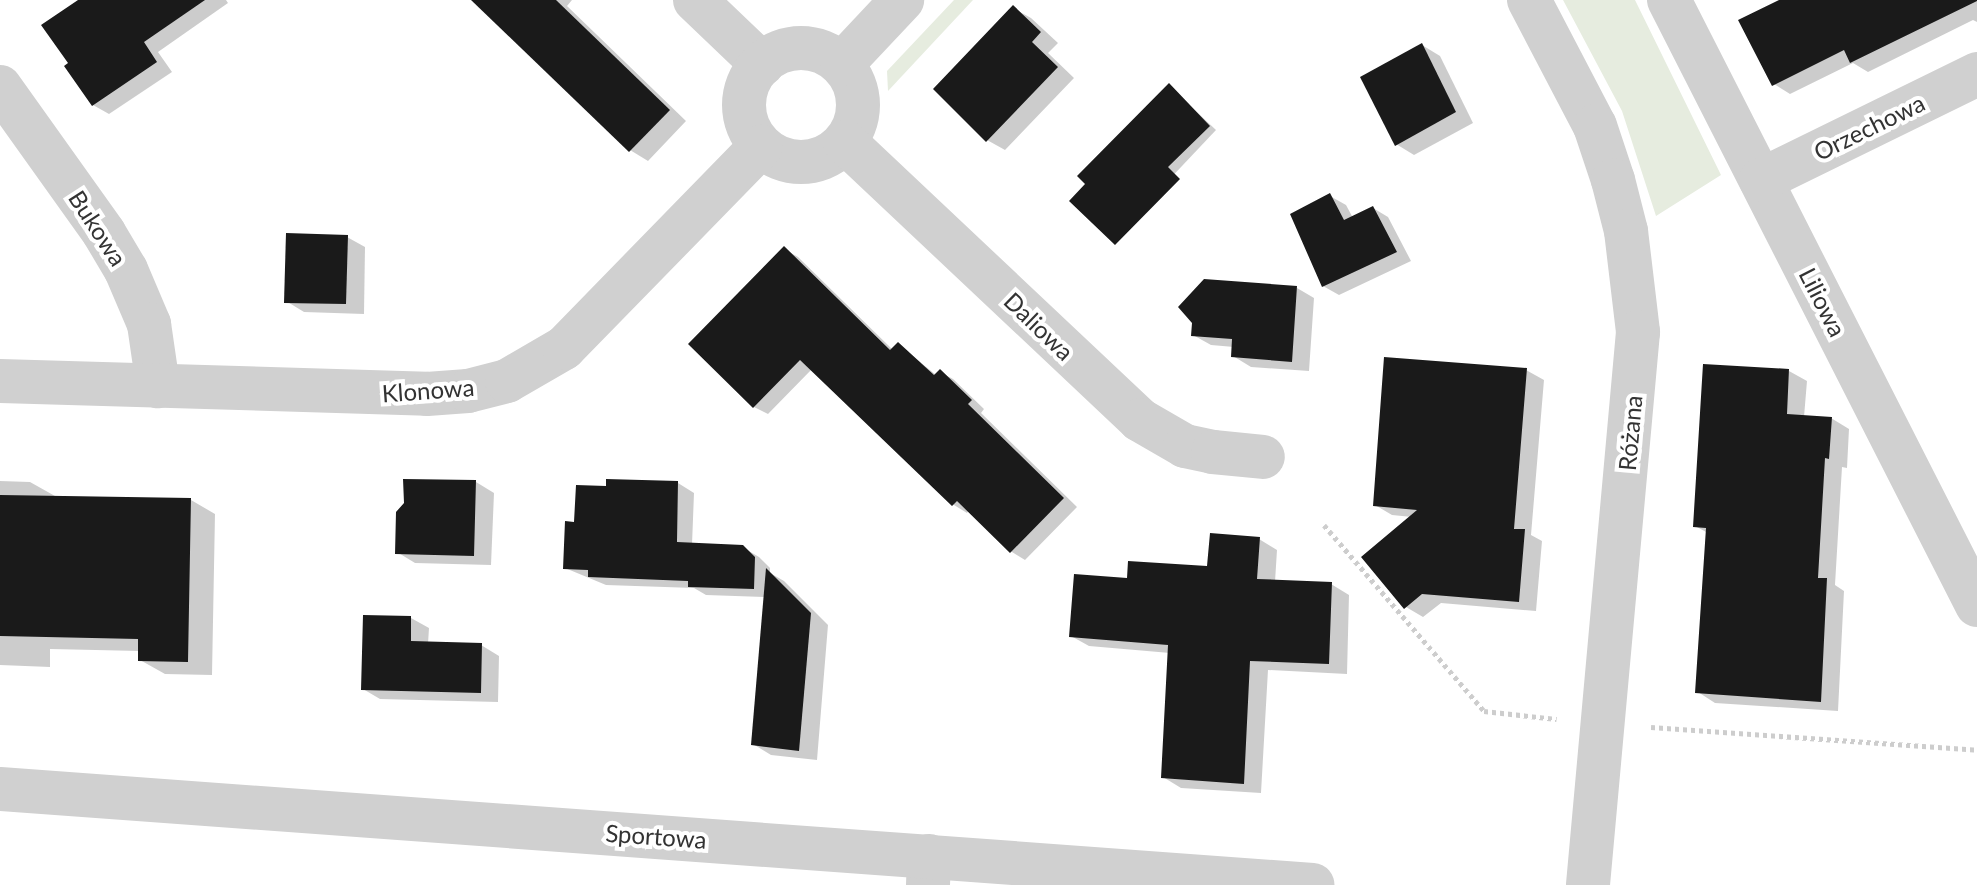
<!DOCTYPE html>
<meta charset="utf-8">
<style>
body{margin:0}
#map{position:relative;width:1977px;height:885px;overflow:hidden;background:#fff;font-family:Lato,sans-serif}
div>[style]{position:absolute}
.green>*{inset:0;background:#e6ecdf}
.shadow>*{inset:0;background:#0003}
.building>*{inset:0;background:#1a1a1a}
.path>*{height:5px;margin-top:-2.5px;transform-origin:0;background:repeating-linear-gradient(90deg,#cdcdcd 0 4px,transparent 0 8px)}
.minor>*{height:44px;margin:-22px;padding:0 22px;transform-origin:22px;border-radius:22px;background:#d0d0d0}
.minor>.ring{margin:-22px;padding:0;box-sizing:content-box;background:none;border:44px solid #d0d0d0;border-radius:50%}
.tertiary>*{height:44px;margin:-22px;padding:0 22px;transform-origin:22px;border-radius:22px;background:#d0d0d0}
span{translate:-50% -50%;white-space:nowrap;text-align:center;line-height:1.15;-webkit-text-stroke:8px #fff;paint-order:stroke}
.street-label{font-size:24px;color:#333}
</style>
<div id="map">
<div class="green">
<i style="clip-path:polygon(954px 0,973px 0,888px 91px,887px 71px)"></i>
<i style="clip-path:polygon(1563px 0,1635px 0,1721px 175px,1656px 216px,1622px 111px)"></i>
</div>
<div class="shadow">
<i style="clip-path:polygon(83px 0,226px 0,228px 3px,158px 52px,172px 72px,109px 114px,93px 105px)"></i>
<i style="clip-path:polygon(473px 0,572px 0,567px 6px,686px 121px,648px 161px,630px 150px)"></i>
<i style="clip-path:polygon(1783px 0,1977px 0,1977px 22px,1973px 20px,1868px 72px,1853px 63px,1790px 94px,1774px 84px)"></i>
<i style="clip-path:polygon(1013px 8px,1031px 18px,1058px 43px,1048px 53px,1074px 78px,1005px 150px,987px 140px)"></i>
<i style="clip-path:polygon(1422px 45px,1440px 56px,1473px 123px,1414px 155px,1396px 144px)"></i>
<i style="clip-path:polygon(1169px 86px,1216px 130px,1114px 238px)"></i>
<i style="clip-path:polygon(1330px 196px,1346px 205px,1353px 218px,1373px 208px,1388px 217px,1411px 261px,1339px 295px,1323px 286px)"></i>
<i style="clip-path:polygon(347px 237px,365px 247px,364px 314px,304px 312px,286px 301px)"></i>
<i style="clip-path:polygon(784px 249px,798px 257px,893px 350px,898px 344px,936px 375px,940px 372px,953px 379px,984px 409px,981px 413px,1077px 507px,1025px 560px,1012px 552px,969px 510px,967px 513px,954px 505px,812px 369px,768px 414px,754px 407px)"></i>
<i style="clip-path:polygon(1297px 288px,1314px 298px,1309px 371px,1251px 367px,1233px 356px,1234px 347px,1211px 345px,1193px 335px)"></i>
<i style="clip-path:polygon(1526px 370px,1544px 380px,1531px 535px,1542px 541px,1536px 611px,1441px 603px,1423px 617px,1406px 607px,1412px 517px,1392px 515px,1375px 505px)"></i>
<i style="clip-path:polygon(1789px 371px,1807px 381px,1804px 417px,1831px 418px,1849px 429px,1847px 468px,1842px 467px,1835px 585px,1844px 591px,1838px 711px,1715px 703px,1698px 692px,1708px 533px,1695px 526px)"></i>
<i style="clip-path:polygon(0 481px,30px 482px,55px 496px,191px 500px,215px 514px,212px 675px,165px 674px,140px 660px,140px 651px,50px 649px,50px 667px,0 665px)"></i>
<i style="clip-path:polygon(476px 482px,494px 493px,491px 565px,415px 563px,397px 552px)"></i>
<i style="clip-path:polygon(678px 483px,694px 493px,692px 545px,742px 547px,759px 557px,770px 568px,770px 573px,784px 581px,828px 625px,817px 760px,771px 755px,753px 744px,765px 597px,706px 595px,694px 588px,606px 585px,565px 568px,576px 524px)"></i>
<i style="clip-path:polygon(1259px 539px,1277px 550px,1275px 582px,1331px 584px,1349px 595px,1347px 674px,1268px 670px,1261px 793px,1181px 788px,1163px 777px,1170px 653px,1089px 646px,1071px 636px,1129px 580px,1209px 569px)"></i>
<i style="clip-path:polygon(411px 618px,429px 628px,428px 644px,481px 645px,499px 656px,498px 702px,380px 699px,363px 689px)"></i>
</div>
<div class="building">
<i style="clip-path:polygon(78px 0,205px 0,144px 42px,157px 62px,92px 106px,64px 66px,68px 63px,41px 25px)"></i>
<i style="clip-path:polygon(471px 0,556px 0,670px 110px,629px 152px)"></i>
<i style="clip-path:polygon(1779px 0,1977px 0,1977px 1px,1850px 63px,1844px 50px,1772px 86px,1738px 20px)"></i>
<i style="clip-path:polygon(1013px 5px,1041px 32px,1032px 42px,1058px 67px,986px 142px,933px 89px)"></i>
<i style="clip-path:polygon(1422px 43px,1456px 112px,1395px 146px,1360px 77px)"></i>
<i style="clip-path:polygon(1169px 83px,1210px 126px,1168px 167px,1180px 179px,1115px 245px,1069px 201px,1085px 184px,1077px 176px)"></i>
<i style="clip-path:polygon(1330px 193px,1344px 220px,1373px 206px,1397px 252px,1322px 287px,1290px 214px)"></i>
<i style="clip-path:polygon(286px 233px,348px 235px,346px 304px,284px 303px)"></i>
<i style="clip-path:polygon(784px 246px,890px 350px,898px 342px,934px 375px,940px 369px,972px 400px,968px 404px,1064px 498px,1010px 553px,957px 501px,952px 506px,800px 360px,753px 408px,688px 344px)"></i>
<i style="clip-path:polygon(1204px 279px,1297px 286px,1292px 362px,1231px 357px,1232px 339px,1191px 336px,1192px 323px,1178px 307px)"></i>
<i style="clip-path:polygon(1384px 357px,1527px 368px,1514px 529px,1525px 529px,1519px 602px,1422px 594px,1404px 609px,1361px 557px,1417px 510px,1373px 506px)"></i>
<i style="clip-path:polygon(1703px 364px,1789px 369px,1787px 414px,1832px 417px,1829px 459px,1825px 458px,1818px 578px,1827px 578px,1821px 702px,1695px 693px,1706px 528px,1693px 527px)"></i>
<i style="clip-path:polygon(403px 479px,476px 480px,474px 556px,395px 554px,396px 512px,404px 503px)"></i>
<i style="clip-path:polygon(606px 479px,678px 481px,677px 542px,743px 545px,755px 557px,754px 589px,688px 587px,688px 581px,588px 577px,588px 570px,563px 569px,565px 521px,574px 522px,576px 485px,606px 486px)"></i>
<i style="clip-path:polygon(0 495px,191px 498px,188px 662px,138px 661px,138px 639px,0 636px)"></i>
<i style="clip-path:polygon(1210px 533px,1260px 537px,1257px 579px,1332px 582px,1329px 664px,1250px 661px,1244px 784px,1161px 778px,1168px 645px,1069px 637px,1074px 574px,1127px 578px,1128px 561px,1207px 566px)"></i>
<i style="clip-path:polygon(766px 568px,811px 613px,799px 751px,751px 745px)"></i>
<i style="clip-path:polygon(363px 615px,411px 616px,411px 641px,482px 643px,481px 693px,361px 690px)"></i>
</div>
<div class="path">
<i style="left:1324px;top:525px;width:245px;rotate:49.3deg"></i>
<i style="left:1484px;top:711px;width:73px;rotate:6.3deg"></i>
<i style="left:1651px;top:727px;width:327px;rotate:4deg"></i>
</div>
<div class="minor">
<i style="left:695px;top:0;width:93px;rotate:43.7deg"></i>
<i style="left:1529px;top:0;width:142px;rotate:62.4deg"></i>
<i style="left:1595px;top:126px;width:57px;rotate:71.6deg"></i>
<i style="left:1613px;top:180px;width:53px;rotate:75.7deg"></i>
<i style="left:1626px;top:231px;width:102px;rotate:83.2deg"></i>
<i style="left:1638px;top:332px;width:555px;rotate:95.17deg"></i>
<i style="left:1669px;top:0;width:679px;rotate:63.02deg"></i>
<i class="ring" style="left:744px;top:48px;width:70px;height:70px"></i>
<i style="left:842px;top:64px;width:88px;rotate:-46.8deg"></i>
<i style="left:0;top:87px;width:179px;rotate:54.5deg"></i>
<i style="left:104px;top:233px;width:43px;rotate:59.3deg"></i>
<i style="left:126px;top:270px;width:59px;rotate:66.9deg"></i>
<i style="left:149px;top:324px;width:63px;rotate:81.7deg"></i>
<i style="left:845px;top:142px;width:405px;rotate:43.3deg"></i>
<i style="left:1140px;top:420px;width:52px;rotate:30deg"></i>
<i style="left:1185px;top:446px;width:29px;rotate:12deg"></i>
<i style="left:1213px;top:452px;width:50px;rotate:5.7deg"></i>
<i style="left:1761px;top:180px;width:241px;rotate:-26.1deg"></i>
<i style="left:0;top:381px;width:427px;rotate:1.7deg"></i>
<i style="left:427px;top:394px;width:41px;rotate:-4.2deg"></i>
<i style="left:468px;top:391px;width:40px;rotate:-14.4deg"></i>
<i style="left:507px;top:381px;width:66px;rotate:-30.1deg"></i>
<i style="left:564px;top:348px;width:282px;rotate:-45.7deg"></i>
<i style="left:928px;top:885px;width:29px;rotate:-88deg"></i>
</div>
<div class="tertiary">
<i style="left:0;top:789px;width:1316px;rotate:4.18deg"></i>
</div>
<div class="street-label">
<span style="left:1869px;top:127px;rotate:-26deg">Orzechowa</span>
<span style="left:98px;top:228px;rotate:57deg">Bukowa</span>
<span style="left:1823px;top:302px;rotate:63deg">Liliowa</span>
<span style="left:1039px;top:326px;rotate:44deg">Daliowa</span>
<span style="left:428px;top:390px;rotate:-4deg">Klonowa</span>
<span style="left:1630px;top:433px;rotate:-85deg">Różana</span>
<span style="left:656px;top:836px;rotate:4deg">Sportowa</span>
</div>
</div>
